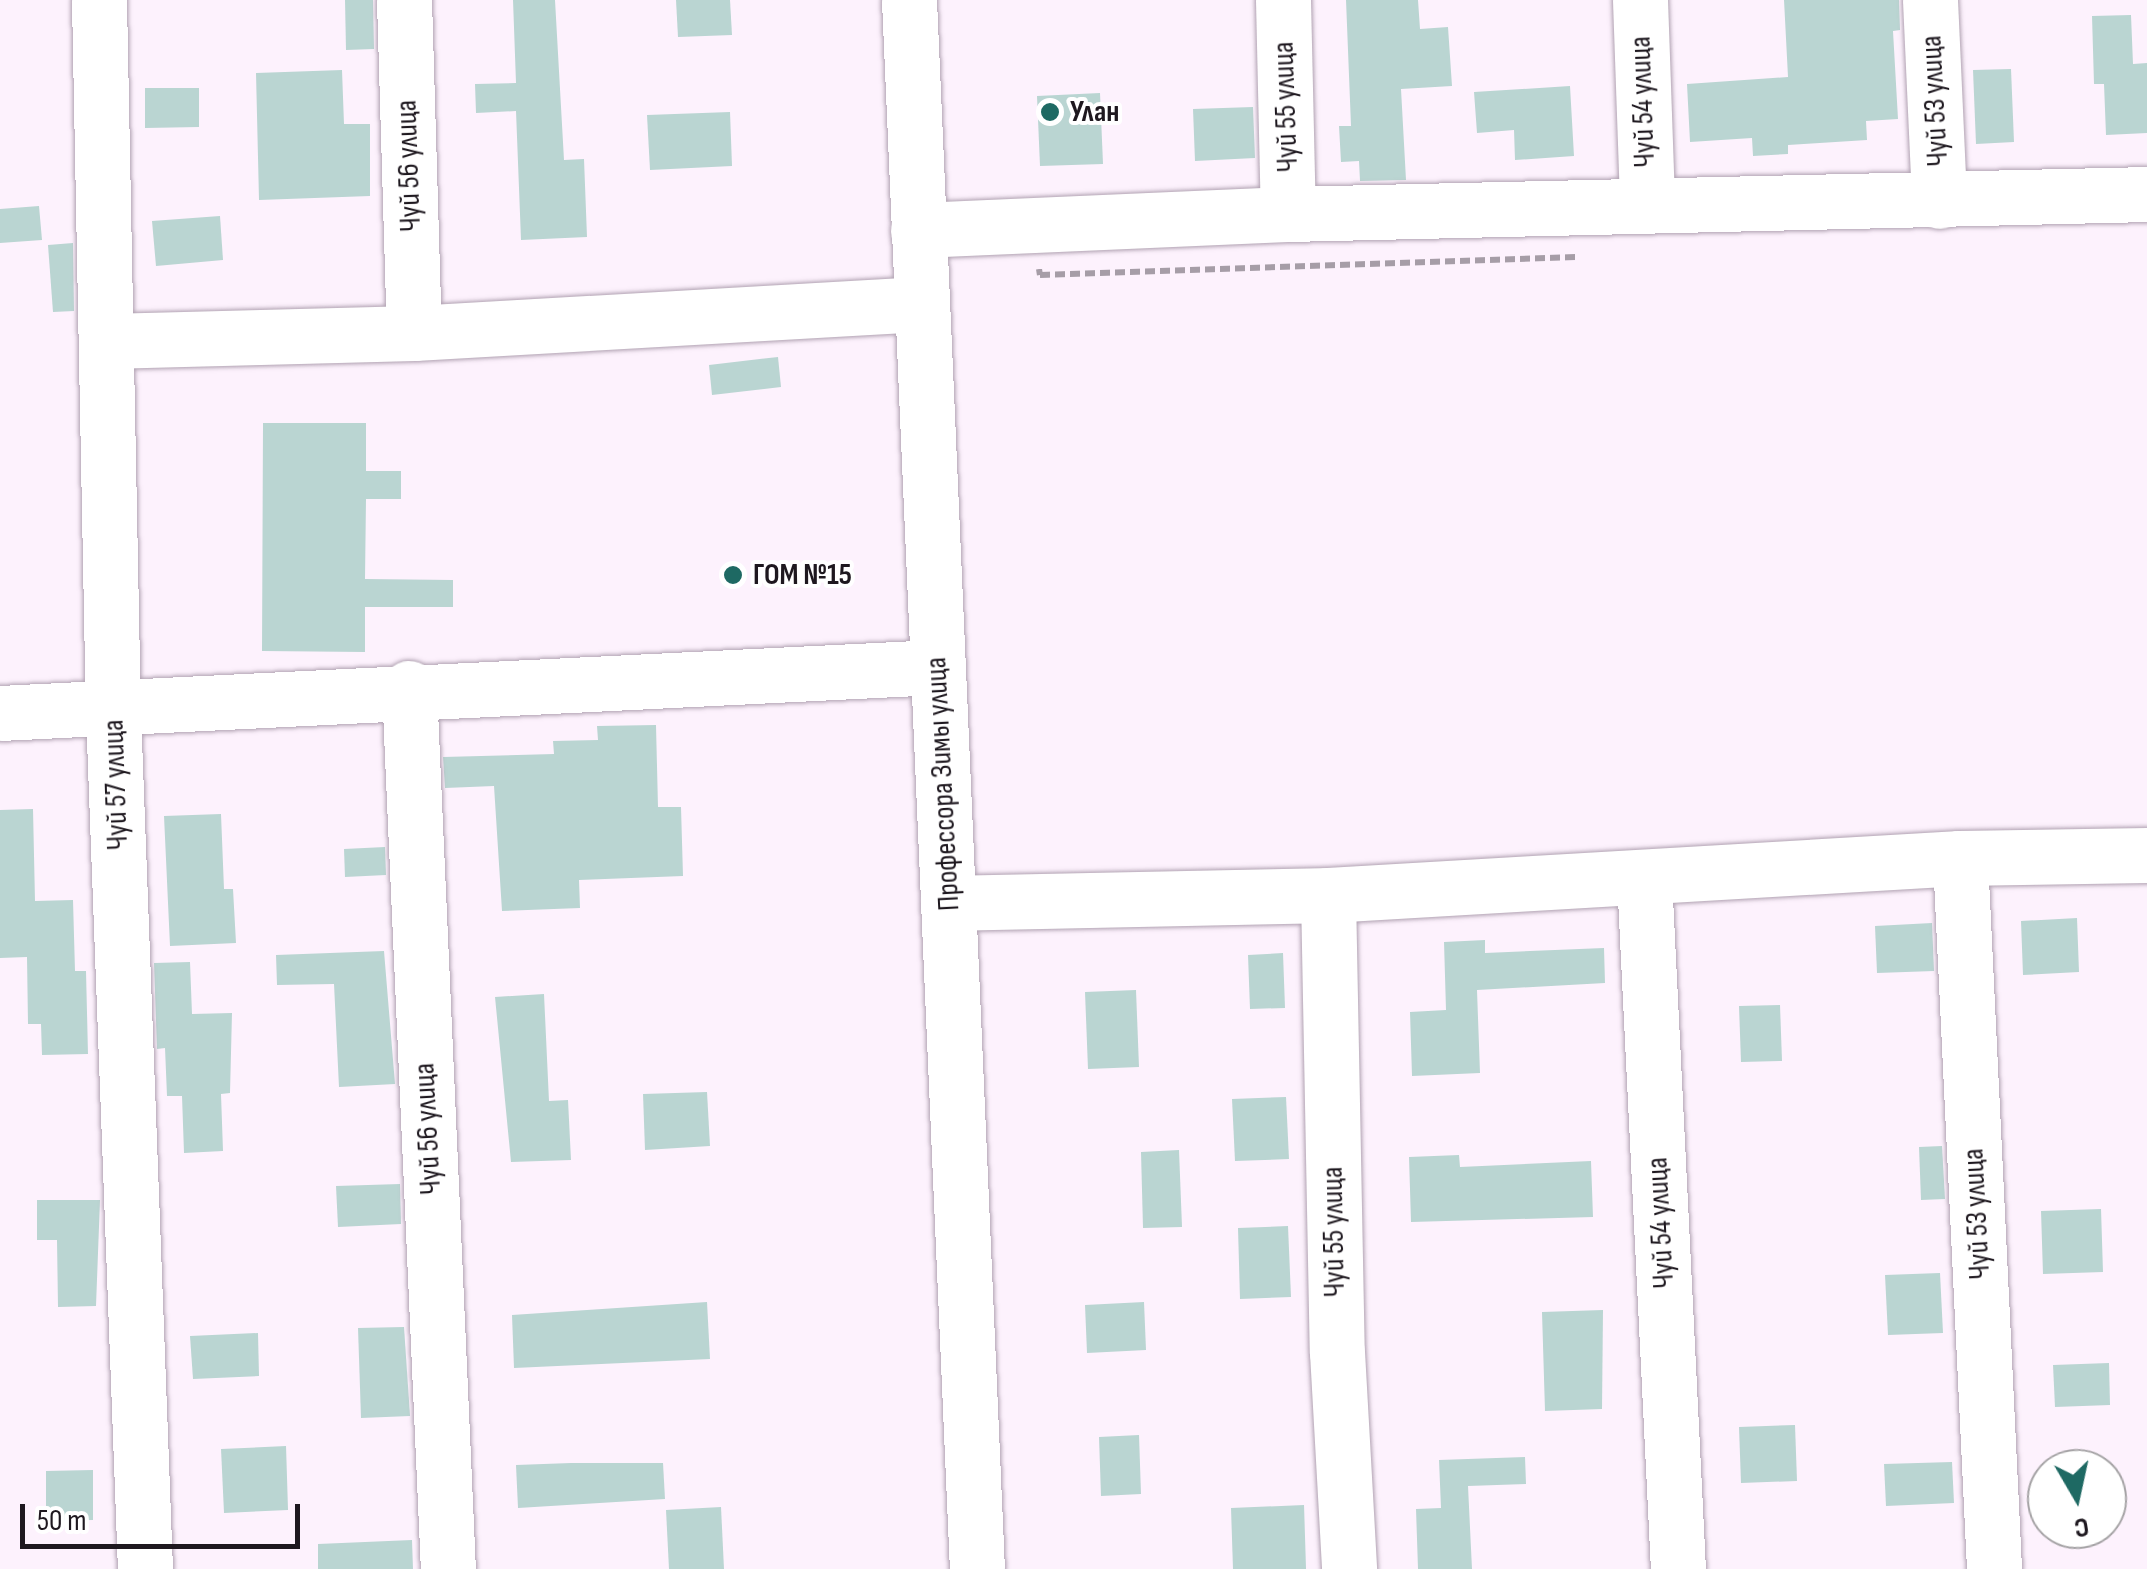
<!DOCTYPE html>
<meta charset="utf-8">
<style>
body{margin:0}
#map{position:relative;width:2147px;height:1569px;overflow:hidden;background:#fdf2fd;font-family:"Sofia Sans Condensed",sans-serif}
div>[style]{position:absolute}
.building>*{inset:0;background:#bad5d2}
.path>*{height:6px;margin-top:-3px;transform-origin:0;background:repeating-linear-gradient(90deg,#a69da7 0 10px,transparent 0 15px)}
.roads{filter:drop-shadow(0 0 2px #b1a2b2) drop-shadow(0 0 2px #b1a2b2)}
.minor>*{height:55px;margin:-27.5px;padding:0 27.5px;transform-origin:27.5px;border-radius:27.5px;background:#fff}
.dots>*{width:28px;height:28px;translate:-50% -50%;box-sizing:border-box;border:5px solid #fff;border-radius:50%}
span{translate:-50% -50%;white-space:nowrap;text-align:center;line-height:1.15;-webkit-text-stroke:8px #fff;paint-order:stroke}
.street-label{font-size:30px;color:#1e181f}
.poi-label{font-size:30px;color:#1e181f;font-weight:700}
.left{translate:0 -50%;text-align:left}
.north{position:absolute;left:2027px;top:1449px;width:100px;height:100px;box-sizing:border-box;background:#fff;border:2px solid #a5a3a5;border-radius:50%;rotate:171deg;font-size:28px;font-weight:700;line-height:40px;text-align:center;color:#1e181f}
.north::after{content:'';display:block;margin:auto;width:35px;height:45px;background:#1e6963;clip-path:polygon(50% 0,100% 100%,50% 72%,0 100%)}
.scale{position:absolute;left:20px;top:1504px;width:280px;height:45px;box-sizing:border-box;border:5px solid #1e181f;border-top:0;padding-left:12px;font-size:30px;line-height:35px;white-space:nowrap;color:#1e181f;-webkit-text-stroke:8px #fff;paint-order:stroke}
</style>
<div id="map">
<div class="building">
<i style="clip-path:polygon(345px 0,373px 0,374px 49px,346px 50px)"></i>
<i style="clip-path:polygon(513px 0,555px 0,564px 160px,584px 159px,587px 237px,521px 240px,516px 111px,476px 113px,475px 84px,516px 83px)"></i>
<i style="clip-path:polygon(676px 0,730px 0,732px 35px,678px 37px)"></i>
<i style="clip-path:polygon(1346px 0,1418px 0,1420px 29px,1448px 27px,1452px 86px,1401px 89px,1406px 180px,1360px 181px,1359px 161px,1341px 162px,1339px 126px,1351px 126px)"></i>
<i style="clip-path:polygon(1784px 0,1899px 0,1900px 30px,1893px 31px,1898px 119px,1866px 121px,1867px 140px,1788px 145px,1788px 154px,1753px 156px,1752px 138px,1690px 142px,1687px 84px,1788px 77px)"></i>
<i style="clip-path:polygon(2131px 15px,2133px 64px,2147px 63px,2147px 133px,2106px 135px,2104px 84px,2094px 84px,2092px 16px)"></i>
<i style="clip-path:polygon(2011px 69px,2014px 142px,1976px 144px,1973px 70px)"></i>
<i style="clip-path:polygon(342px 70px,344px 124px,370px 124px,370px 196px,259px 200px,256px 73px)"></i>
<i style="clip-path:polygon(1570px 86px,1574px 156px,1515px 160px,1514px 130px,1477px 133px,1474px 92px)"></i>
<i style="clip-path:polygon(145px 88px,199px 88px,199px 127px,145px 128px)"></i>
<i style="clip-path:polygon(1100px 93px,1103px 164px,1040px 166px,1037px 96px)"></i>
<i style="clip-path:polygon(1253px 107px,1255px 158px,1195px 161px,1193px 109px)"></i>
<i style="clip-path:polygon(730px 112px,732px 166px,650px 170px,647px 115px)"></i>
<i style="clip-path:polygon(39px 206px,42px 240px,0 243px,0 209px)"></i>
<i style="clip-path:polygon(220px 216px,223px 260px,156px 266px,152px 221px)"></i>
<i style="clip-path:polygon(73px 243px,74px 311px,53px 312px,48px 245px)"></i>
<i style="clip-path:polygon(778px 357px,781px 387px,712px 395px,709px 365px)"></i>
<i style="clip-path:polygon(263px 423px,366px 423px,366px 471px,401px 471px,401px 499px,366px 499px,365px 579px,453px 580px,453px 607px,365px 607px,365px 652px,262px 651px)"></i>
<i style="clip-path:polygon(656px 725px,658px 807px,681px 807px,683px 876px,579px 880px,580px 908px,502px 911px,494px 786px,445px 788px,443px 757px,554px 754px,553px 741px,598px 740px,597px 726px)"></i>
<i style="clip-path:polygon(33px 809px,35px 901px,73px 900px,75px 971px,86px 971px,88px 1054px,42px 1055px,41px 1024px,28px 1024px,27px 957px,0 958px,0 810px)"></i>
<i style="clip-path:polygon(221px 814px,224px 889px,233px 889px,236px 943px,170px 946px,164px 816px)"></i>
<i style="clip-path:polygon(385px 847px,386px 875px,345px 877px,344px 849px)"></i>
<i style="clip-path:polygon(2077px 918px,2079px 972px,2023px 975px,2021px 921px)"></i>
<i style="clip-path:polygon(1932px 923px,1934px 971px,1877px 973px,1875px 926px)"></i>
<i style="clip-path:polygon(1485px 940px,1485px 953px,1604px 948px,1605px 983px,1477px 990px,1480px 1073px,1412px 1076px,1410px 1012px,1446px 1010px,1444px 942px)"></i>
<i style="clip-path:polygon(384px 951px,395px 1084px,339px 1087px,334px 984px,277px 985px,276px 955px)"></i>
<i style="clip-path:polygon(1283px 953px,1285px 1008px,1250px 1009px,1248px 955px)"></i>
<i style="clip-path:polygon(190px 962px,192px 1014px,232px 1013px,230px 1093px,221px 1094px,223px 1151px,184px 1153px,182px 1096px,167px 1096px,165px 1048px,157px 1049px,154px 963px)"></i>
<i style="clip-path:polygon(1136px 990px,1139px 1067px,1088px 1069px,1085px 992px)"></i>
<i style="clip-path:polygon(544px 994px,549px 1101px,568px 1100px,571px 1160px,511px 1162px,495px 997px)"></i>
<i style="clip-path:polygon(1780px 1005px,1782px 1061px,1741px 1062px,1739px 1006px)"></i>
<i style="clip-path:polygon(707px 1092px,710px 1146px,645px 1150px,643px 1094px)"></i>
<i style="clip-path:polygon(1286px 1097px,1289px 1159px,1235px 1161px,1232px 1099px)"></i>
<i style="clip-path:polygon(1942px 1146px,1945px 1199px,1921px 1200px,1919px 1147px)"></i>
<i style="clip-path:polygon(1179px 1150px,1182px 1227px,1143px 1228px,1141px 1152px)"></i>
<i style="clip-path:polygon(1459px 1155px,1460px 1167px,1591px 1161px,1593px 1217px,1411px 1222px,1409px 1157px)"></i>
<i style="clip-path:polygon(400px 1184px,401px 1224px,338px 1227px,336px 1186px)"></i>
<i style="clip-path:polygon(37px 1200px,100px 1200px,96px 1306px,58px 1307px,57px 1240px,37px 1240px)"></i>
<i style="clip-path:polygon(2101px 1209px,2103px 1272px,2043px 1274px,2041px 1211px)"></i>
<i style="clip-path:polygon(1288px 1226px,1291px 1297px,1240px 1299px,1238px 1228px)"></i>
<i style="clip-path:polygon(1940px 1273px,1943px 1333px,1888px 1335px,1885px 1275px)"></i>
<i style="clip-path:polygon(707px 1302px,710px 1359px,514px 1368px,512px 1315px)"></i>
<i style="clip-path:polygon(1144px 1302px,1146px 1350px,1087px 1353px,1085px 1305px)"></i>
<i style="clip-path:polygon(1603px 1310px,1602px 1409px,1545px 1411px,1542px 1312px)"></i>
<i style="clip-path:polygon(404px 1327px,410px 1416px,361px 1418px,358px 1328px)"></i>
<i style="clip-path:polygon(258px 1333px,259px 1376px,193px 1379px,190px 1336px)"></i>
<i style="clip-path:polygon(2109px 1363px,2110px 1405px,2055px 1407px,2053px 1365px)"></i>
<i style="clip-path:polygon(1795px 1425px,1797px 1481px,1741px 1483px,1739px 1427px)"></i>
<i style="clip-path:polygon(1139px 1435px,1141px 1494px,1101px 1496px,1099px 1437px)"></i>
<i style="clip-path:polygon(286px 1446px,288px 1510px,224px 1513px,221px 1449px)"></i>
<i style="clip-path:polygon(1525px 1457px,1526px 1484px,1468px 1486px,1472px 1569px,1418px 1569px,1416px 1509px,1441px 1508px,1439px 1460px)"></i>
<i style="clip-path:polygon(1952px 1462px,1954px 1503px,1886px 1506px,1884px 1464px)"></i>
<i style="clip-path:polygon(571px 1463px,663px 1463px,665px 1499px,518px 1508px,516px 1465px)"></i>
<i style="clip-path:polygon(93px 1470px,93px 1520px,46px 1521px,46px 1471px)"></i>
<i style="clip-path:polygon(1304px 1505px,1306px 1569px,1233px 1569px,1231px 1508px)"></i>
<i style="clip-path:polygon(721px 1507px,724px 1569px,669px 1569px,666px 1510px)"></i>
<i style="clip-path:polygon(412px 1540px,413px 1569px,318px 1569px,318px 1544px)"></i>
</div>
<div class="path">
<i style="left:1039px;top:269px;width:6px;rotate:81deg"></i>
<i style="left:1040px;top:275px;width:536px;rotate:-1.92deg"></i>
</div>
<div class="roads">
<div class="minor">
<i style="left:99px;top:0;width:713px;rotate:88.88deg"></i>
<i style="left:113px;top:713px;width:857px;rotate:87.86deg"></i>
<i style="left:404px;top:0;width:333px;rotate:88.3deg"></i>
<i style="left:909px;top:0;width:1570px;rotate:87.52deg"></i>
<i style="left:1283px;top:0;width:214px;rotate:88.7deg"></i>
<i style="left:1640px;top:0;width:204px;rotate:88deg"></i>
<i style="left:1930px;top:0;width:201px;rotate:87.4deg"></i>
<i style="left:918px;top:230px;width:370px;rotate:-2.5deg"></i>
<i style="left:1288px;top:214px;width:859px;rotate:-1.33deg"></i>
<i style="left:107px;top:341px;width:307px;rotate:-1.5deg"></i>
<i style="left:414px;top:333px;width:508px;rotate:-3.27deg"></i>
<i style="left:409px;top:688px;width:882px;rotate:87.47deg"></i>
<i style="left:0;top:713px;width:939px;rotate:-2.81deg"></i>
<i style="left:1960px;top:858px;width:712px;rotate:87.26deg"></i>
<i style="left:1644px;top:877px;width:693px;rotate:87.19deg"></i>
<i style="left:1328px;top:895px;width:457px;rotate:88.9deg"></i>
<i style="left:1337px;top:1352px;width:217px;rotate:86.8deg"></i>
<i style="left:948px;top:903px;width:380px;rotate:-1.2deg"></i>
<i style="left:1328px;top:895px;width:633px;rotate:-3.35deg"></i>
<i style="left:1960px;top:858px;width:187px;rotate:-0.9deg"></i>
</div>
</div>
<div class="dots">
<i style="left:1050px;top:112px;background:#1e6963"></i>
<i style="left:733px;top:575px;background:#1e6963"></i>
</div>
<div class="street-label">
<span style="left:1935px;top:101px;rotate:-93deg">Чуй 53 улица</span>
<span style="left:1643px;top:102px;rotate:-92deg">Чуй 54 улица</span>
<span style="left:1286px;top:107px;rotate:-92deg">Чуй 55 улица</span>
<span style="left:409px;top:166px;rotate:-92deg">Чуй 56 улица</span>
<span style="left:943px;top:784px;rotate:-93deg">Профессора Зимы улица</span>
<span style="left:116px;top:785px;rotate:-92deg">Чуй 57 улица</span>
<span style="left:428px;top:1129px;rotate:-93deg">Чуй 56 улица</span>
<span style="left:1977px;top:1214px;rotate:-93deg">Чуй 53 улица</span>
<span style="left:1661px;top:1223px;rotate:-93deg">Чуй 54 улица</span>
<span style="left:1334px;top:1232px;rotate:-91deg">Чуй 55 улица</span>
</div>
<div class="poi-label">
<span class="left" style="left:1070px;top:112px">Улан</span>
<span class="left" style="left:753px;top:575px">ГОМ №15</span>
</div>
<div class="north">С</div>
<div class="scale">50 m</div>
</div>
